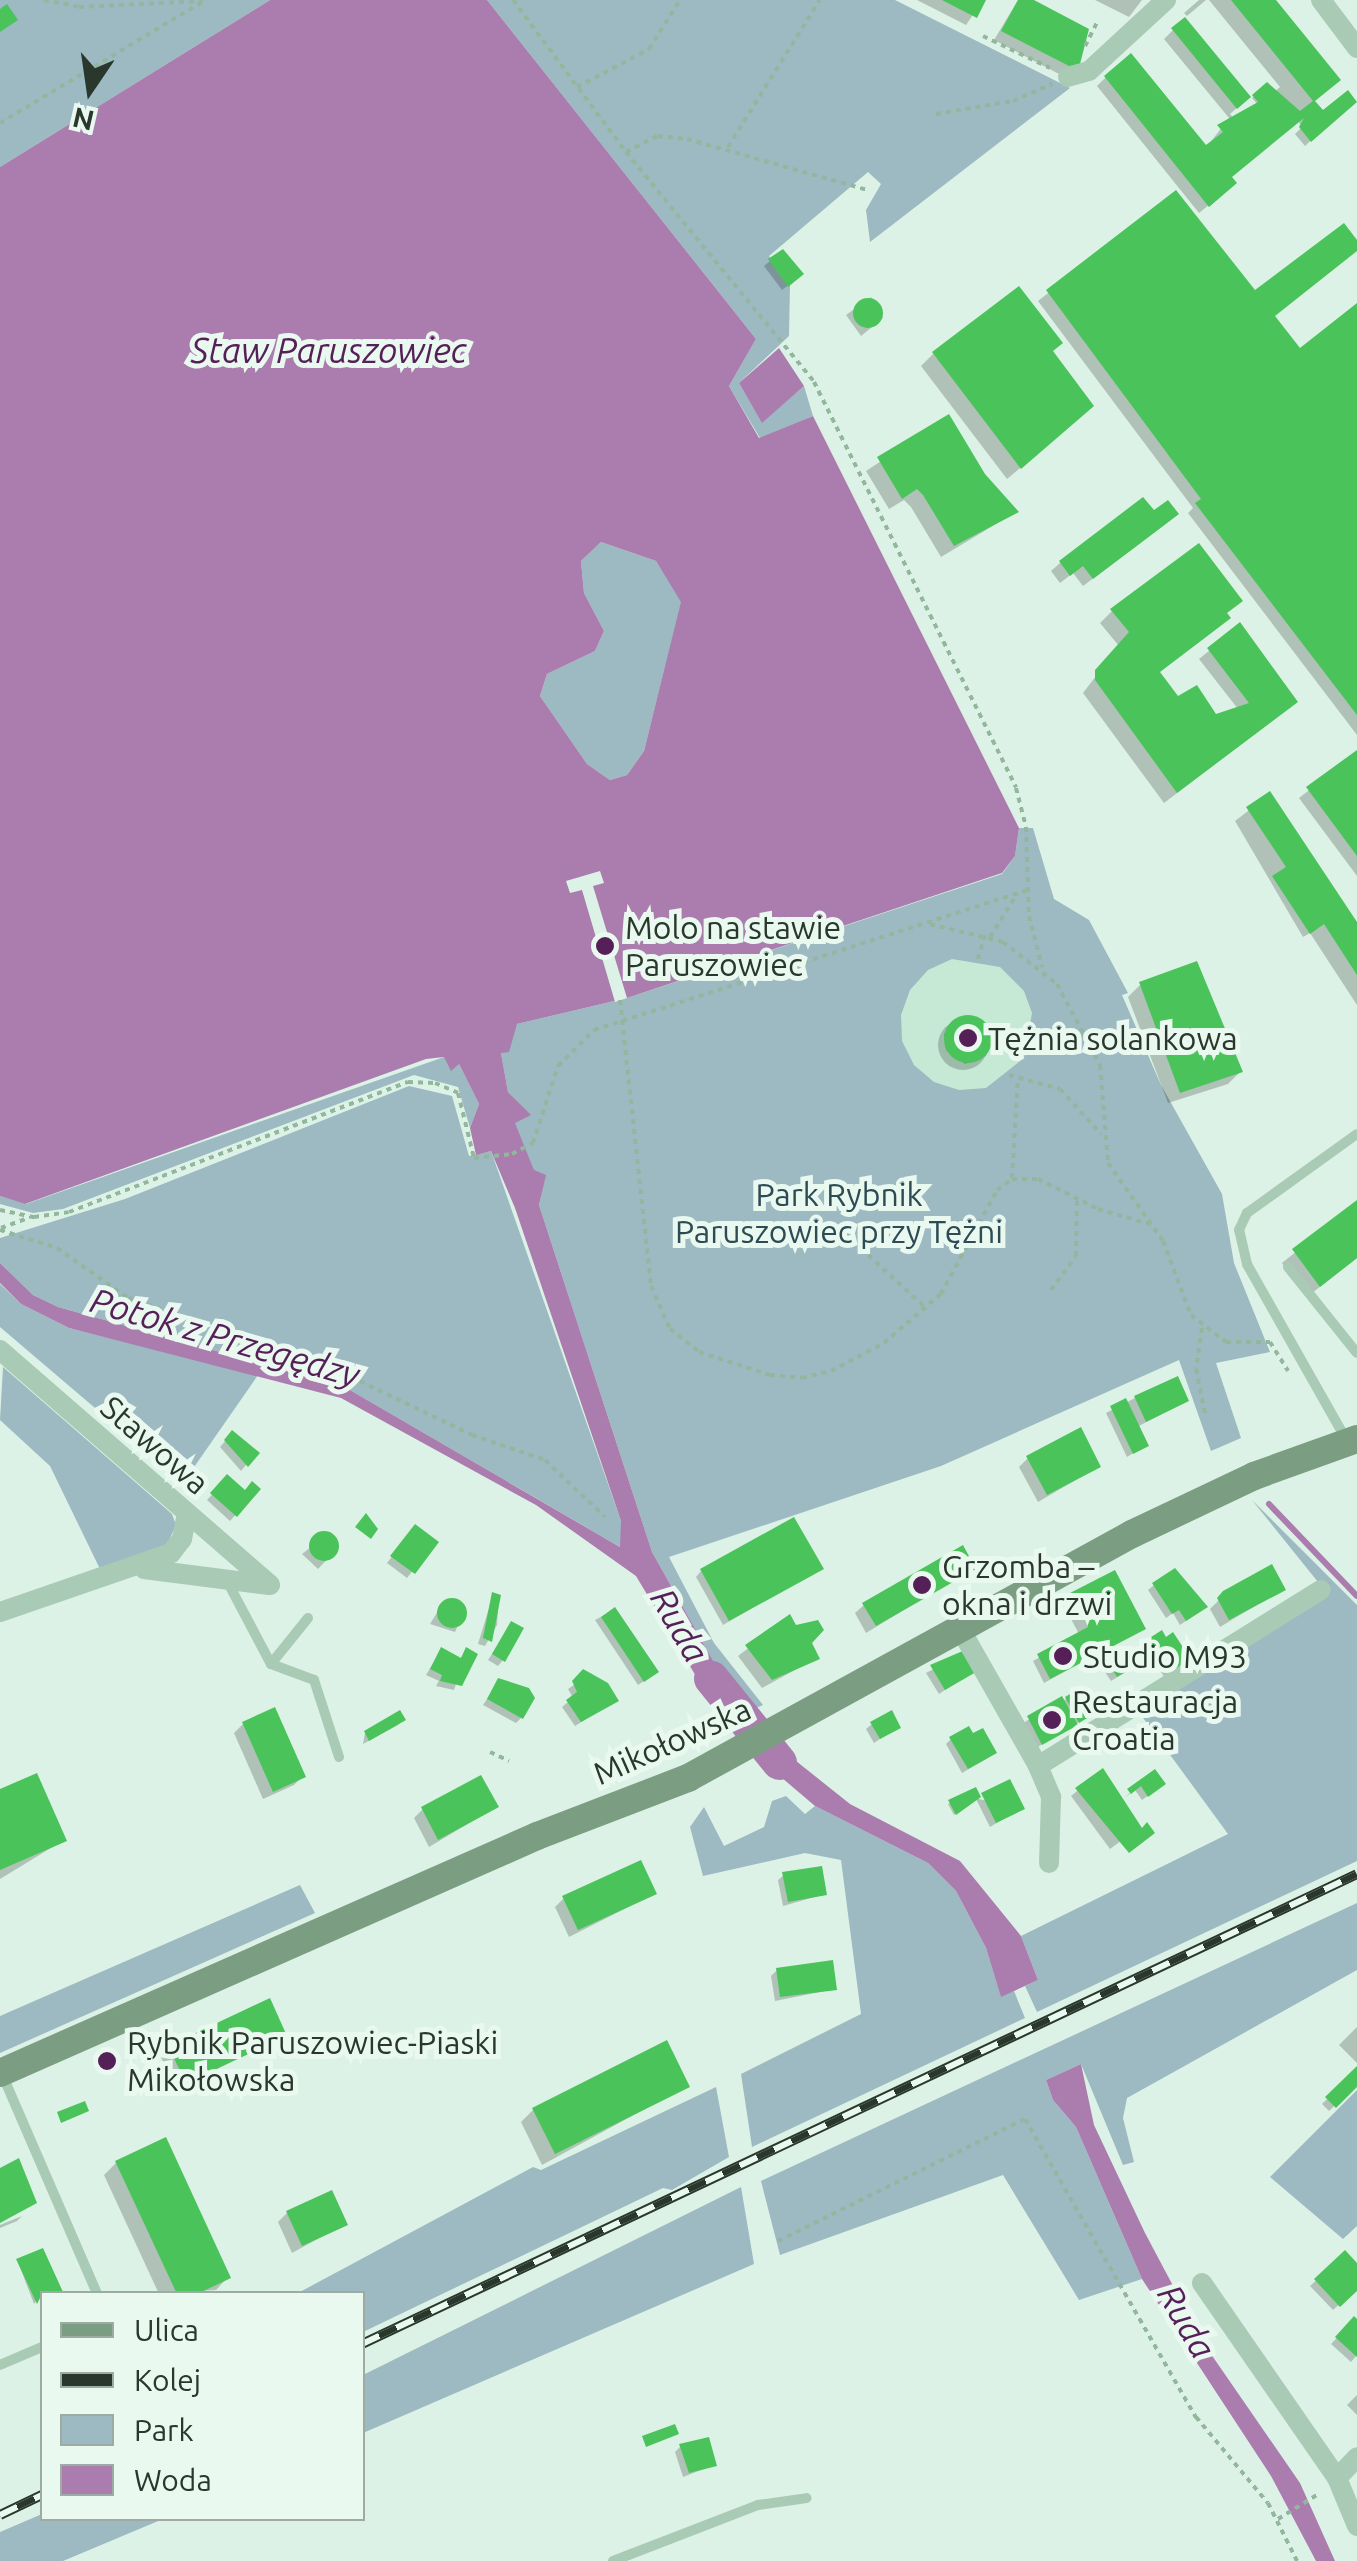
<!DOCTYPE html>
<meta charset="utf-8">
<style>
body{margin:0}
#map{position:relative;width:1357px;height:2561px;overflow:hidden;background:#ddf2e6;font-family:Ubuntu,sans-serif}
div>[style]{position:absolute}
.green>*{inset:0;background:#9db9c1}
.plaza>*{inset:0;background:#c5e9d5}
.water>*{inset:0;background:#ab7dae}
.pier>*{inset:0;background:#ddf2e6}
.shadow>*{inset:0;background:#0003}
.round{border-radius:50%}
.stream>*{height:6px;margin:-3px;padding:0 3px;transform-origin:3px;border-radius:3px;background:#ab7dae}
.river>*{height:35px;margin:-17.5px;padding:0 17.5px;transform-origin:17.5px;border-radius:17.5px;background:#ab7dae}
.building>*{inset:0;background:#4ac35a}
.path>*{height:4px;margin-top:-2px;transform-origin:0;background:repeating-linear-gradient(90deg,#93b69e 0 5px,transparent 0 10px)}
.service>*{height:10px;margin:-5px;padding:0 5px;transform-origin:5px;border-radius:5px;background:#a9cab4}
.minor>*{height:20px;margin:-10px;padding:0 10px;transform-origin:10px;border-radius:10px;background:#a9cab4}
.secondary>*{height:28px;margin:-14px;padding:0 14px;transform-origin:14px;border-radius:14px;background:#7b9e83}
.rail>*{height:10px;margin-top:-5px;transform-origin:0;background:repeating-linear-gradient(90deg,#eaf9f0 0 19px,#29372c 0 38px);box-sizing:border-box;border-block:2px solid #29372c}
.dots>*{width:28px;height:28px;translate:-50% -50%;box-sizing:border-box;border:5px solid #eaf9f0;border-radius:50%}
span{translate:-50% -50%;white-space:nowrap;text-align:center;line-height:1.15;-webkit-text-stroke:10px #eaf9f0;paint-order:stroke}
.poi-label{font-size:32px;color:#29372c}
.left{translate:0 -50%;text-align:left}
.park-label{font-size:32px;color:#2d4b55}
.street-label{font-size:32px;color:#29372c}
.water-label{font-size:35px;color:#551f58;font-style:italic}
.legend{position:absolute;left:40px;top:2291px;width:325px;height:230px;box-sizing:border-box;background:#eaf9f0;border:2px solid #9daba2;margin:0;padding:12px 18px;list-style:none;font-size:30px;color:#29372c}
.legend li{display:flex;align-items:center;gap:20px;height:50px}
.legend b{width:50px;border:2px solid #9daba2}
.north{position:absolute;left:40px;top:40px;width:100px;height:100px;-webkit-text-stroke:8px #eaf9f0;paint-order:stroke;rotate:193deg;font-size:28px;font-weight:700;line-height:40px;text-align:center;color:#29372c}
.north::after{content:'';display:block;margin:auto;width:35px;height:45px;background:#29372c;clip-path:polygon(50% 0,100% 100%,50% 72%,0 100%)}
</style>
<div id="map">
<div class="green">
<i style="clip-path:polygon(0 0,270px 0,0 167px)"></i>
<i style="clip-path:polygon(487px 0,895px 0,1070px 88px,870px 242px,866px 210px,881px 184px,868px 172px,769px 256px,790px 284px,789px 336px,739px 383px,762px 422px,804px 386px,813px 416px,760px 438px,729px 386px,756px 339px)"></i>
<i style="clip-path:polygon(601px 542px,656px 561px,682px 601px,644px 751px,627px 775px,610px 780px,587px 764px,540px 696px,547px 674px,595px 651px,604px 631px,584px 593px,581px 561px)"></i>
<i style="clip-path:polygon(1019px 828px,1033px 828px,1054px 899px,1089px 920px,1128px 993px,1122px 995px,1161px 1085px,1222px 1194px,1234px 1263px,1270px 1352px,1216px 1363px,1241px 1438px,1211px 1451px,1179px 1360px,941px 1466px,669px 1557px,714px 1643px,763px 1705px,743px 1714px,652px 1552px,539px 1205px,545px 1176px,534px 1171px,514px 1122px,530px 1115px,508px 1092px,501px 1053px,517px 1024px,627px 998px,1002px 874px,1015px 856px)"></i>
<i style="clip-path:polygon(444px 1057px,459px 1064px,479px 1104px,470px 1128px,458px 1087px,414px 1075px,63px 1209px,33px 1213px,0 1204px,0 1196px,26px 1204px)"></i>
<i style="clip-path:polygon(409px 1086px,452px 1096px,469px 1156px,491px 1151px,621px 1521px,622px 1548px,343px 1386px,58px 1307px,33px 1295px,0 1263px,0 1238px,125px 1199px)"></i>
<i style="clip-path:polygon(0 1284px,21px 1304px,69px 1328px,258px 1375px,183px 1483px,0 1327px)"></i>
<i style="clip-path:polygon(3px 1367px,172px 1514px,176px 1525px,166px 1547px,100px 1569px,50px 1466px,0 1420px)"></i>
<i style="clip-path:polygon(1252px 1500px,1357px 1605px,1357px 1861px,1037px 2012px,1025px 1986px,1038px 1980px,1021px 1936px,1228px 1834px,1138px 1711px,1318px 1582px)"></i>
<i style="clip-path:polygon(786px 1796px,805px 1814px,815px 1806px,928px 1863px,956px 1891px,986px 1948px,1001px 1996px,1014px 1991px,1025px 2018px,752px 2147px,741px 2074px,861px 2014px,841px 1860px,805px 1853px,703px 1876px,690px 1827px,704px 1807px,724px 1846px,764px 1827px,772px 1801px)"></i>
<i style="clip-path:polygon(300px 1885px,315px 1913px,0 2053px,0 2016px)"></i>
<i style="clip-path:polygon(1357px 1903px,1357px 1970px,1127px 2098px,1123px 2118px,1134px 2162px,1123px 2165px,1081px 2064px,1046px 2080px,1053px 2100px,1076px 2127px,1142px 2279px,1079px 2300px,1003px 2175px,780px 2255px,761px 2181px)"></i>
<i style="clip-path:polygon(716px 2087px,729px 2157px,672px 2190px,663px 2188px,363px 2332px,362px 2294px,298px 2293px,533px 2167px,541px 2170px)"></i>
<i style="clip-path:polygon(1357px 2090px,1357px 2226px,1343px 2239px,1270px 2177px)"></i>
<i style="clip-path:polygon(741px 2187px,754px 2264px,363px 2433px,363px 2375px)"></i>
<i style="clip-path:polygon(42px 2514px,42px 2518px,163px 2519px,63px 2561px,0 2561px,0 2532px)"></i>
</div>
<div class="plaza">
<i style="clip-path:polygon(evenodd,952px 959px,1000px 967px,1024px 991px,1032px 1013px,1024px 1058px,986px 1088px,959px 1090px,934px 1082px,914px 1065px,902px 1041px,901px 1015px,910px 990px,928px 970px,952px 959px,968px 1015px,983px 1020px,993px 1041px,986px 1056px,965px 1064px,946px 1050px,944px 1034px,953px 1020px,968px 1015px)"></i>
</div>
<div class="water">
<i style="clip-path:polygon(evenodd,270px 0,487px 0,756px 339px,729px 386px,759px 438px,813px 416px,1019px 828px,1015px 856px,1002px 873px,627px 998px,517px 1024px,509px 1052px,501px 1053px,508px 1092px,531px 1115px,515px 1123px,534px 1170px,546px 1175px,539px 1205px,652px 1552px,743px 1714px,724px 1723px,636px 1576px,536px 1505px,341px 1398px,69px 1328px,21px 1304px,0 1283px,0 1263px,33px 1295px,58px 1307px,343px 1386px,620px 1547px,621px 1521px,515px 1208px,491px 1151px,476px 1155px,470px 1128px,479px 1104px,459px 1064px,451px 1071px,444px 1057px,426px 1059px,25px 1204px,0 1196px,0 167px,270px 0,601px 542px,656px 561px,681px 602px,644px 751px,627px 775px,610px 780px,587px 764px,540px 696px,547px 674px,595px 651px,604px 631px,584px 593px,581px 561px,601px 542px)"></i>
<i style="clip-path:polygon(779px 348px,804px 386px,762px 423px,739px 383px)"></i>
<i style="clip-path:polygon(776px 1745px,850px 1804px,960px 1861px,1021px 1936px,1038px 1980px,1001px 1997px,986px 1948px,956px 1891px,928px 1863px,815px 1806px,755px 1755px)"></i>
<i style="clip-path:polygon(1081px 2064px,1094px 2125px,1145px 2233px,1204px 2344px,1300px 2483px,1335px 2561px,1316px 2561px,1271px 2476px,1142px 2279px,1076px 2127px,1053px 2100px,1046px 2080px)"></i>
</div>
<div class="pier">
<i style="clip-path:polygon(600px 871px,604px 883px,593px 886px,627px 998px,615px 1002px,582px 890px,570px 893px,566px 881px)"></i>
</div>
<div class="shadow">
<i style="clip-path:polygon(917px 0,983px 0,966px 25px)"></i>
<i style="clip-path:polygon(1018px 0,1028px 0,1078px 63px,1059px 74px,994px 40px)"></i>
<i style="clip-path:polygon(1095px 0,1142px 0,1129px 17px)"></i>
<i style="clip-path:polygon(1199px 0,1206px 0,1187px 16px,1184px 13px)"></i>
<i style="clip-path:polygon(1209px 0,1273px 0,1338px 80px,1312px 103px,1322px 114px,1353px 101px,1305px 146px,1295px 134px,1302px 127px,1298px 121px,1221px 183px,1225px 192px,1199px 213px,1097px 86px,1106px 77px,1206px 148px,1229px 118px,1164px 39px,1173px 30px,1239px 106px,1230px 114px,1237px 122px,1258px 105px,1252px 98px,1266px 86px,1270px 96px,1280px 87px)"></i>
<i style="clip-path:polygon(1176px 193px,1254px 294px,1357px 245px,1272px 317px,1300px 351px,1357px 307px,1357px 735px,1188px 513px,1193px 508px,1038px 301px)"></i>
<i style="clip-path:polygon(770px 261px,795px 280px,782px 290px,764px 266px)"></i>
<i style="clip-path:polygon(871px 297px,883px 318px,861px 336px,846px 315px)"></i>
<i style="clip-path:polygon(1050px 353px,1079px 418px,1007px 479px,921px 366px,933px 354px)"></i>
<i style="clip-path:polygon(948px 417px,983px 475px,1016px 512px,941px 557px,911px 507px,904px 500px,889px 509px,866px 471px)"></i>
<i style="clip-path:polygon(1143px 500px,1167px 523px,1083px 586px,1073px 573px,1060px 583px,1051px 571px,1060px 563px)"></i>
<i style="clip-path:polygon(1112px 611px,1225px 614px,1215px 630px,1158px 673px,1177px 700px,1215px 717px,1238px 709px,1199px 659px,1240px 626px,1285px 711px,1164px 803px,1083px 693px,1119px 646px,1100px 623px)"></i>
<i style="clip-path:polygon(1357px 753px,1357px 876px,1299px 798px)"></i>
<i style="clip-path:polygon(1269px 795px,1357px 927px,1357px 1005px,1310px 933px,1303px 937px,1235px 821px)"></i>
<i style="clip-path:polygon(1140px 985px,1240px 1072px,1228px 1084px,1168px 1103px,1128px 997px)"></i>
<i class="round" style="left:938px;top:1020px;width:50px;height:50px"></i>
<i style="clip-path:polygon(1357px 1203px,1357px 1258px,1307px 1297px,1282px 1263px)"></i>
<i style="clip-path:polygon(1135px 1398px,1186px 1401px,1137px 1427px,1146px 1445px,1127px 1457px,1106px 1413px)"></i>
<i style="clip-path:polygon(232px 1433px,256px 1453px,241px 1471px,220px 1447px)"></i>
<i style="clip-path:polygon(1028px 1458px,1098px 1467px,1038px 1502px,1019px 1467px)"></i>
<i style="clip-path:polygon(227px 1478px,245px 1493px,258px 1490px,230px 1521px,207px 1500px)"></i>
<i style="clip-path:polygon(330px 1532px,339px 1547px,318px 1569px,302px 1554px)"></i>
<i style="clip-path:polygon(410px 1533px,435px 1543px,407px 1578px,387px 1563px)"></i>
<i style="clip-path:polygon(973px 1568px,866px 1633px,855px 1613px,864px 1605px)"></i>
<i style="clip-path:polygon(820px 1569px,723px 1625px,696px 1577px,701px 1571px)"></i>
<i style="clip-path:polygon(1154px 1585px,1199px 1612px,1180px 1625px,1173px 1613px,1166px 1618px,1148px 1590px)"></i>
<i style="clip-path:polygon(1283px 1589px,1220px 1627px,1210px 1609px,1219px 1600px)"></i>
<i style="clip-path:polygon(493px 1595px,499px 1597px,497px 1625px,485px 1646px,478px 1644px)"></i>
<i style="clip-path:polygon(1072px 1595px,1143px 1629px,1044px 1683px,1033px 1661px,1079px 1634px,1063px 1604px)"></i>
<i style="clip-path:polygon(444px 1601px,466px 1607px,455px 1632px,430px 1624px)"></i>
<i style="clip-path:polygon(614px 1610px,650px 1677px,638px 1685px,595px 1620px)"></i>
<i style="clip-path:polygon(789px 1617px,817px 1658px,762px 1688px,738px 1656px)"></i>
<i style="clip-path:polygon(511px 1624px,503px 1660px,498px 1666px,488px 1660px)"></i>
<i style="clip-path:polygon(1150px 1641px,1189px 1660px,1165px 1678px,1144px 1646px)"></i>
<i style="clip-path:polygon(441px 1650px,459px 1660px,467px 1650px,454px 1690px,436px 1686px,439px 1681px,426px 1675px)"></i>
<i style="clip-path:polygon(964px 1653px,973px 1671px,939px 1694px,926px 1673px)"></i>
<i style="clip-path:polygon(1137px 1665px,1111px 1681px,1105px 1672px,1111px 1666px)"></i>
<i style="clip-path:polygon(591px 1673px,615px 1701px,575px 1726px,562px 1707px,573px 1698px,568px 1689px)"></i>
<i style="clip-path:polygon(499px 1681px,521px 1718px,516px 1723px,483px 1705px)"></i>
<i style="clip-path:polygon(1066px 1699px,1084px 1719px,1036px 1748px,1023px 1723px)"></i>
<i style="clip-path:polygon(403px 1720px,398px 1725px,363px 1744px,365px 1733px)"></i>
<i style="clip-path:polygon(243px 1724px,303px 1776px,294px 1785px,263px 1799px,234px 1733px)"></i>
<i style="clip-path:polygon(872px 1724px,898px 1727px,874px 1743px,866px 1729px)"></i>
<i style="clip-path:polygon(951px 1739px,988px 1758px,962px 1773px,946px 1744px)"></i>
<i style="clip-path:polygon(1102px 1771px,1129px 1835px,1110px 1849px,1071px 1796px)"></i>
<i style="clip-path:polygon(1154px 1772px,1157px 1789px,1142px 1800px,1135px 1790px,1124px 1798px)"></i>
<i style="clip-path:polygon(975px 1790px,979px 1799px,1022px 1808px,990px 1827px,976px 1799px,954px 1815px,948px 1804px)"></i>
<i style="clip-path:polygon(0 1792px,64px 1840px,0 1879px)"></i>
<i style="clip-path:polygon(496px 1807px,429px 1847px,414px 1818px,423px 1809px)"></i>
<i style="clip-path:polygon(784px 1875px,825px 1894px,783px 1906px,778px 1880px)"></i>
<i style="clip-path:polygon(654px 1894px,569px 1937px,555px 1907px,564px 1898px)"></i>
<i style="clip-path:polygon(777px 1970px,835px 1989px,775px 2001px,771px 1976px)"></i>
<i style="clip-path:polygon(1357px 2027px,1357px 2063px,1339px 2045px)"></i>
<i style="clip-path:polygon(284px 2035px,176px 2090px,161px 2057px,170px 2048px)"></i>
<i style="clip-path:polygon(1357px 2069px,1357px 2084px,1329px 2111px,1322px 2104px)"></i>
<i style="clip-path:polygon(687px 2086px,542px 2165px,521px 2122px,533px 2110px)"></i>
<i style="clip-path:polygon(116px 2163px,228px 2277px,216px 2290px,159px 2294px,104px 2175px)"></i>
<i style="clip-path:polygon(287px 2213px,345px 2224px,292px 2253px,278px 2222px)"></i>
<i style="clip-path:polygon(22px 2216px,17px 2221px,0 2228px,0 2225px)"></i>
<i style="clip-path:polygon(1345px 2254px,1357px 2267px,1357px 2289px,1333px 2310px,1310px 2286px)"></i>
<i style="clip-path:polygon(18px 2262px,60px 2291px,42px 2294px,34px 2304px)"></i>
<i style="clip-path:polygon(1354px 2320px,1357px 2355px,1351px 2362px,1331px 2344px)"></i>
<i style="clip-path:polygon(1357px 2395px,1357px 2415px,1347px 2405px)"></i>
<i style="clip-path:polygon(681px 2446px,714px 2465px,683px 2477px,675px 2452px)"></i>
</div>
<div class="stream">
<i style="left:1269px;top:1504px;width:127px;rotate:46.3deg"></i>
</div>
<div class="river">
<i style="left:711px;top:1678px;width:108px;rotate:51deg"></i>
</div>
<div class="building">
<i style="clip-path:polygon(942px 0,986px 0,977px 18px)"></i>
<i style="clip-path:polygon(1018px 0,1034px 0,1089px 29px,1080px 64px,1069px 66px,1001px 31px)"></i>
<i style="clip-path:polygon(1231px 0,1276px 0,1341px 80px,1315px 101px,1323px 110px,1348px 90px,1357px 102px,1311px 142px,1299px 127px,1304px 118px,1232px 177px,1237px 183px,1209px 207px,1104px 76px,1131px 53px,1206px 145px,1223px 132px,1217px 125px,1258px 102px,1252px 95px,1267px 82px,1300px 111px,1313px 101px)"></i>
<i style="clip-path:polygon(7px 4px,18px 20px,0 32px,0 9px)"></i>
<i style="clip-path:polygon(1185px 17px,1251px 97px,1237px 109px,1171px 28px)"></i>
<i style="clip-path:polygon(1176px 190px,1255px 290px,1344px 223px,1357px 240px,1357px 251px,1275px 316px,1300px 348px,1357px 303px,1357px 715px,1195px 503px,1201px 499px,1046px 290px)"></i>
<i style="clip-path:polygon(783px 249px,804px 274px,788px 287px,768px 259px)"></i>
<i style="clip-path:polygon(1019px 286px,1063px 343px,1053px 351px,1094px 406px,1021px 469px,932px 352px)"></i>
<i class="round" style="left:853px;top:298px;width:30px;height:30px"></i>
<i style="clip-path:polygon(949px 414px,985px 474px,1019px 512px,954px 546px,923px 495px,917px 489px,902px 499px,877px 457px)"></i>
<i style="clip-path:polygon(1143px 497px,1154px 510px,1168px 500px,1179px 514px,1093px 579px,1083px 566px,1070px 576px,1059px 561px)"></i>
<i style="clip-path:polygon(1199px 543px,1243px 601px,1227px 613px,1231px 618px,1160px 672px,1178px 696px,1197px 685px,1216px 714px,1249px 703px,1207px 648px,1240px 622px,1298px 702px,1177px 793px,1095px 680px,1095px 670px,1129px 632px,1110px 609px)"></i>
<i style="clip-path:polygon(1357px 750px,1357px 856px,1306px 787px)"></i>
<i style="clip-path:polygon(1270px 791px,1357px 922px,1357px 975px,1324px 924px,1310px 934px,1272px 876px,1286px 867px,1246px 807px)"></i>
<i style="clip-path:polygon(1197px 961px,1243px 1072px,1180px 1093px,1139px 982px)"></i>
<i class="round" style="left:944px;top:1015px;width:48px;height:48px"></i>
<i style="clip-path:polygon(1357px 1200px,1357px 1258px,1320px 1287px,1292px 1249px)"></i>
<i style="clip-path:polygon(1178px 1376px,1189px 1401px,1146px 1422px,1134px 1396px)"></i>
<i style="clip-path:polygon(1126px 1398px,1149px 1446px,1133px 1454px,1110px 1406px)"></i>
<i style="clip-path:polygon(1081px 1427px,1101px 1467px,1047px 1495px,1026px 1456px)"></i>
<i style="clip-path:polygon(232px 1430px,260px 1453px,248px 1467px,224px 1440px)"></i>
<i style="clip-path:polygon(227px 1474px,245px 1490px,252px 1481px,261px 1489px,237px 1517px,210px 1493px)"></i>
<i style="clip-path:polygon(366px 1513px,378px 1529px,371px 1539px,355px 1527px)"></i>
<i style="clip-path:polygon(794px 1517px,824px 1569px,729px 1621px,700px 1569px)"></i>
<i style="clip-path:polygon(415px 1524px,439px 1542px,415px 1574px,390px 1556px)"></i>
<i class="round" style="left:309px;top:1531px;width:30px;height:30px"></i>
<i style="clip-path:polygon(963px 1545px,976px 1569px,876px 1626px,862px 1603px)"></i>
<i style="clip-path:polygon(1272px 1564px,1286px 1590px,1229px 1620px,1217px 1598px,1223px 1591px)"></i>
<i style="clip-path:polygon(1175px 1568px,1208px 1607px,1186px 1621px,1179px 1610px,1172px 1614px,1152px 1583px)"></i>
<i style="clip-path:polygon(1115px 1570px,1146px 1629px,1050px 1679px,1037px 1654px,1088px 1627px,1070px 1593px)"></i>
<i style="clip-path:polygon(492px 1592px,501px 1595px,492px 1642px,483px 1638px)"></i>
<i class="round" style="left:437px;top:1598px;width:30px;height:30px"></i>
<i style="clip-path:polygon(615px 1607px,659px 1672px,644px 1682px,601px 1617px)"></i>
<i style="clip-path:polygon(790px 1614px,796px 1625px,818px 1620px,824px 1630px,812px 1643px,820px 1659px,772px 1680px,745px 1645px)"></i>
<i style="clip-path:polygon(511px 1621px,524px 1628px,505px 1662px,492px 1654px)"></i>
<i style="clip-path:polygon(1162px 1630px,1166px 1637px,1173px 1632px,1192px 1661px,1171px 1675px,1148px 1639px)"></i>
<i style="clip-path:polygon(441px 1647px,461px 1658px,466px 1647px,478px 1654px,462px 1686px,440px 1681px,442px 1675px,430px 1669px)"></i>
<i style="clip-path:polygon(965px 1650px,976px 1672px,945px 1690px,930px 1665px)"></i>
<i style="clip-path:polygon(1139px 1650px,1146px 1660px,1117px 1677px,1109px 1664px)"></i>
<i style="clip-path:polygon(583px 1669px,608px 1683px,619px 1701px,581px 1722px,566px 1700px,577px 1692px,572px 1681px)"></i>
<i style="clip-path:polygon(498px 1678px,529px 1688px,535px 1698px,523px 1719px,487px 1699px)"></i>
<i style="clip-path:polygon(1075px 1691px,1089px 1717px,1079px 1723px,1065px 1697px)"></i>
<i style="clip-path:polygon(1062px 1696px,1078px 1725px,1042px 1745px,1027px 1716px)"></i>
<i style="clip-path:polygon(275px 1707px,306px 1777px,273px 1792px,242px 1722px)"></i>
<i style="clip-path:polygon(400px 1710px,406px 1720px,369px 1741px,364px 1731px)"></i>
<i style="clip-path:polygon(892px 1710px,901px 1728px,880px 1739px,870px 1722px)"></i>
<i style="clip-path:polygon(969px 1726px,973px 1733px,983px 1728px,997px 1753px,968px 1769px,949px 1737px)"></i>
<i style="clip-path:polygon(1103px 1768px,1142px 1828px,1147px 1822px,1155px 1833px,1129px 1853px,1075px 1788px)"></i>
<i style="clip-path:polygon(1155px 1769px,1166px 1784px,1148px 1797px,1141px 1786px,1131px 1794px,1127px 1789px)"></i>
<i style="clip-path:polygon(37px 1773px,67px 1841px,0 1870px,0 1789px)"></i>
<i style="clip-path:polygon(481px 1775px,499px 1807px,438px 1840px,421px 1807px)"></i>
<i style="clip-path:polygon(1010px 1779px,1025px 1809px,996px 1823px,981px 1793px)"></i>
<i style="clip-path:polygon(976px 1787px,981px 1797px,956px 1815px,948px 1800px)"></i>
<i style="clip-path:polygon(641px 1860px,657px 1894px,578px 1930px,562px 1896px)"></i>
<i style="clip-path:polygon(822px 1866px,827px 1895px,788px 1902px,782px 1872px)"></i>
<i style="clip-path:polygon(833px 1960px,837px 1990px,780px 1997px,776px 1968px)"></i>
<i style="clip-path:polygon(270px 1998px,287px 2036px,186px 2083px,168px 2046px)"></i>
<i style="clip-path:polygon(667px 2040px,690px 2087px,555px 2154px,532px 2108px)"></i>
<i style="clip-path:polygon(1357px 2066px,1357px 2087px,1336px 2108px,1325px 2097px)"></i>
<i style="clip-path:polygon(85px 2101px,89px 2111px,61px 2123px,57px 2112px)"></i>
<i style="clip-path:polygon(166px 2137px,231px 2278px,197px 2294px,177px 2294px,115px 2161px)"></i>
<i style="clip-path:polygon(19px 2158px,37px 2203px,0 2223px,0 2168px)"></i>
<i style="clip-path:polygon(332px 2190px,348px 2225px,302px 2246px,286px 2211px)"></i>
<i style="clip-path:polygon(43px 2248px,63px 2292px,42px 2294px,37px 2304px,16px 2259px)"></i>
<i style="clip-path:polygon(1345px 2250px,1357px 2263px,1357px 2291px,1340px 2307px,1314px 2279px)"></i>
<i style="clip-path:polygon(1354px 2316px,1357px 2319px,1357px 2357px,1335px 2337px)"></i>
<i style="clip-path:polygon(675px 2424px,679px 2434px,646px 2447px,642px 2436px)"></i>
<i style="clip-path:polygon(709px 2437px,717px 2466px,689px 2473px,679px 2444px)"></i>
</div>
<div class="path">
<i style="left:44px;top:0;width:36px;rotate:11deg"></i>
<i style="left:79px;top:7px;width:124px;rotate:-2.8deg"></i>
<i style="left:513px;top:0;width:189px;rotate:53.4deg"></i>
<i style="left:626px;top:152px;width:297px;rotate:50.7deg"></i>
<i style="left:814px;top:382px;width:453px;rotate:63.5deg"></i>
<i style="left:1016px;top:788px;width:40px;rotate:75.6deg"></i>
<i style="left:1026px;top:827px;width:89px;rotate:88.1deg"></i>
<i style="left:1029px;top:916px;width:53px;rotate:75.7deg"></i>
<i style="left:983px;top:36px;width:74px;rotate:25.5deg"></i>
<i style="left:1085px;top:46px;width:28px;rotate:-63deg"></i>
<i style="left:577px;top:87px;width:81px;rotate:-27.8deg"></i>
<i style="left:649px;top:49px;width:58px;rotate:-57.7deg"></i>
<i style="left:936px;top:114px;width:78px;rotate:-9.6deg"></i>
<i style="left:1013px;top:101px;width:43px;rotate:-23.6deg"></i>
<i style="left:0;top:123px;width:238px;rotate:-30.9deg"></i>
<i style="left:728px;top:147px;width:173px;rotate:-58deg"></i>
<i style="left:626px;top:152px;width:36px;rotate:-27deg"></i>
<i style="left:658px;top:136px;width:29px;rotate:6deg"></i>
<i style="left:687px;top:139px;width:187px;rotate:15.8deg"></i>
<i style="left:930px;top:924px;width:75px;rotate:13.9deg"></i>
<i style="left:1003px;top:942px;width:68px;rotate:37.9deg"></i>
<i style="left:1057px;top:984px;width:92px;rotate:62deg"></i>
<i style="left:1100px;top:1065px;width:98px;rotate:85.3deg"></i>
<i style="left:1108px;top:1163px;width:95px;rotate:54.8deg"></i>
<i style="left:1163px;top:1241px;width:79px;rotate:69.3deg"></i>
<i style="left:1191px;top:1315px;width:44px;rotate:37.6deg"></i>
<i style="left:1226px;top:1342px;width:44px"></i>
<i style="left:1270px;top:1342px;width:34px;rotate:58deg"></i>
<i style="left:990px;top:937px;width:51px;rotate:-57.9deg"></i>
<i style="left:978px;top:959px;width:25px;rotate:-74deg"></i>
<i style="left:620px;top:1000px;width:288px;rotate:83.8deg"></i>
<i style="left:651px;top:1286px;width:47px;rotate:66.2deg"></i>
<i style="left:670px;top:1329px;width:37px;rotate:38deg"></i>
<i style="left:699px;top:1352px;width:75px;rotate:17.9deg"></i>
<i style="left:770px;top:1375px;width:32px;rotate:5deg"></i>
<i style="left:802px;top:1378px;width:30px;rotate:-14deg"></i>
<i style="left:831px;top:1371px;width:60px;rotate:-27.8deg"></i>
<i style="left:884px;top:1343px;width:75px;rotate:-40.7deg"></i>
<i style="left:941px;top:1294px;width:118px;rotate:-61.7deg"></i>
<i style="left:997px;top:1190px;width:19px;rotate:-36deg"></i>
<i style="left:1012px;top:1179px;width:26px"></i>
<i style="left:1038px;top:1179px;width:67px;rotate:26.6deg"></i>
<i style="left:1098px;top:1209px;width:57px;rotate:16.2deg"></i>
<i style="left:1065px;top:1035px;width:14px;rotate:60deg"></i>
<i style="left:1072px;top:1047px;width:9px;rotate:153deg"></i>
<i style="left:1064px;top:1051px;width:14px;rotate:-115deg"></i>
<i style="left:1058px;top:1038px;width:8px;rotate:-23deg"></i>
<i style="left:1031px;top:1037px;width:26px;rotate:2deg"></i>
<i style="left:1070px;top:1042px;width:21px;rotate:-29deg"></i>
<i style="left:1009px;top:1075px;width:53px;rotate:15.4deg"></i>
<i style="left:1060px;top:1089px;width:61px;rotate:47.7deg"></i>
<i style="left:1012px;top:1178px;width:100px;rotate:-86.6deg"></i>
<i style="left:0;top:1210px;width:35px;rotate:12deg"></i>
<i style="left:34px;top:1217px;width:35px;rotate:-8deg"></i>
<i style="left:69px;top:1212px;width:363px;rotate:-21deg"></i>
<i style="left:408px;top:1082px;width:27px;rotate:2deg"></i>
<i style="left:435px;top:1083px;width:25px;rotate:23deg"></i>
<i style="left:458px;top:1093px;width:67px;rotate:76.2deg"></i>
<i style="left:474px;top:1158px;width:38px;rotate:-6deg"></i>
<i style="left:512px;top:1154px;width:24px;rotate:-28deg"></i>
<i style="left:533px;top:1143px;width:81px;rotate:-72deg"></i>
<i style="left:558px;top:1066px;width:51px;rotate:-45deg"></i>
<i style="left:594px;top:1030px;width:456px;rotate:-17.9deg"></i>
<i style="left:1px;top:1228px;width:30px;rotate:-20deg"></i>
<i style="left:0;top:1230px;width:60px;rotate:17.5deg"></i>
<i style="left:57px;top:1248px;width:87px;rotate:35.2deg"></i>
<i style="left:128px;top:1298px;width:207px;rotate:18.6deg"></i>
<i style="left:324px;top:1364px;width:164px;rotate:25.6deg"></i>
<i style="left:472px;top:1435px;width:77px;rotate:18.9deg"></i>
<i style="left:545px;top:1460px;width:83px;rotate:43.5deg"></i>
<i style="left:868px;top:1255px;width:80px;rotate:42.5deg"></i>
<i style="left:1051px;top:1290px;width:42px;rotate:-53.7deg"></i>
<i style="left:1076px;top:1256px;width:56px;rotate:-89deg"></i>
<i style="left:1202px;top:1328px;width:41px;rotate:98.3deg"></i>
<i style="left:1196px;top:1369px;width:45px;rotate:78.4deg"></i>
<i style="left:490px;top:1752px;width:21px;rotate:25deg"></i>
<i style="left:778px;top:2241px;width:275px;rotate:-26.3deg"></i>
<i style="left:1025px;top:2119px;width:344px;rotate:60.2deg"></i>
<i style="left:1196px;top:2417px;width:112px;rotate:50.1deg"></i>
<i style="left:1268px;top:2503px;width:65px;rotate:63.4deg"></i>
<i style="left:1278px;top:2519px;width:49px;rotate:-31.8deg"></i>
</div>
<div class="service">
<i style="left:1288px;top:1267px;width:110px;rotate:51.3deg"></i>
<i style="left:1347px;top:1441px;width:203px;rotate:-119.5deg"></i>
<i style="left:1247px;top:1264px;width:35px;rotate:-103deg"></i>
<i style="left:1239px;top:1230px;width:19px;rotate:-65deg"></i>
<i style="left:1247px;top:1213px;width:135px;rotate:-35.7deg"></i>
<i style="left:227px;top:1581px;width:94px;rotate:62.1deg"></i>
<i style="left:308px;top:1618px;width:59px;rotate:128.8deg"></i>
<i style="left:271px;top:1664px;width:46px;rotate:20.4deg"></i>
<i style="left:314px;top:1680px;width:81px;rotate:72deg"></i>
<i style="left:2px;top:2074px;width:240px;rotate:66.6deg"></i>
<i style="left:0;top:2365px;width:46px;rotate:-23.2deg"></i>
<i style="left:613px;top:2561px;width:155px;rotate:-21.1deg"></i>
<i style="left:758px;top:2505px;width:49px;rotate:-8.1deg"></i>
</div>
<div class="minor">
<i style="left:1321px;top:0;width:60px;rotate:53.1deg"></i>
<i style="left:1068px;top:77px;width:22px;rotate:-16deg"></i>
<i style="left:1089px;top:71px;width:105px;rotate:-42.7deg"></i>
<i style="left:0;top:1350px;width:358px;rotate:41deg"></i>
<i style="left:144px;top:1569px;width:126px;rotate:7.3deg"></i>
<i style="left:0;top:1612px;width:181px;rotate:-19deg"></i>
<i style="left:171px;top:1553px;width:18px;rotate:-52deg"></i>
<i style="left:182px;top:1539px;width:26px;rotate:-79deg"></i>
<i style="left:958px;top:1625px;width:162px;rotate:60.4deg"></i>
<i style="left:1038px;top:1766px;width:333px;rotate:-31.9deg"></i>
<i style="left:1038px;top:1766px;width:34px;rotate:67deg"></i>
<i style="left:1051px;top:1797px;width:66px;rotate:91.7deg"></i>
<i style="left:1202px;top:2283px;width:237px;rotate:55.3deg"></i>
<i style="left:1337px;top:2478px;width:52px;rotate:67.4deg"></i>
<i style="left:1337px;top:2478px;width:29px;rotate:-46deg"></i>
</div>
<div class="secondary">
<i style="left:0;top:2073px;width:587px;rotate:-23.81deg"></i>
<i style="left:537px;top:1836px;width:162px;rotate:-21deg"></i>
<i style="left:688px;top:1778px;width:507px;rotate:-28.79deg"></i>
<i style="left:1132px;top:1534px;width:135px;rotate:-25.4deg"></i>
<i style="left:1254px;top:1476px;width:109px;rotate:-19.8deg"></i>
</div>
<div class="rail">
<i style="left:362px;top:2344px;width:1100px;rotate:-25.28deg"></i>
<i style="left:0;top:2515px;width:47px;rotate:-25.5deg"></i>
</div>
<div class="dots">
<i style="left:605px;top:946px;background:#551f58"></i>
<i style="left:968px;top:1038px;background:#551f58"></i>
<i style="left:922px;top:1585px;background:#551f58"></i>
<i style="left:1063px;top:1656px;background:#551f58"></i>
<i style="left:1052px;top:1720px;background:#551f58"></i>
<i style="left:107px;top:2061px;background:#551f58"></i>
</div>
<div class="poi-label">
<span class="left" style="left:625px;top:946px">Molo na stawie<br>Paruszowiec</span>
<span class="left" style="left:988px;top:1038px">Tężnia solankowa</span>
<span class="left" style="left:942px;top:1585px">Grzomba –<br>okna i drzwi</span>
<span class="left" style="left:1083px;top:1656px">Studio M93</span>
<span class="left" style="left:1072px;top:1720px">Restauracja<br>Croatia</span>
<span class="left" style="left:127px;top:2061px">Rybnik Paruszowiec-Piaski<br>Mikołowska</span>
</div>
<div class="park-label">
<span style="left:839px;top:1213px">Park Rybnik<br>Paruszowiec przy Tężni</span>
</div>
<div class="street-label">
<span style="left:155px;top:1445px;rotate:41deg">Stawowa</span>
<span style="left:672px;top:1741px;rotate:-24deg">Mikołowska</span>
</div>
<div class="water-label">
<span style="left:329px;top:350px">Staw Paruszowiec</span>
<span style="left:225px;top:1337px;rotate:16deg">Potok z Przegędzy</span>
<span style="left:680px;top:1625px;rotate:60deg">Ruda</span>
<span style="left:1187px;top:2321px;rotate:60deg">Ruda</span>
</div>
<ul class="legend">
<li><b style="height:12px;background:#7b9e83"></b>Ulica</li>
<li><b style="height:12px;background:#29372c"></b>Kolej</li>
<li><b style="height:28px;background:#9db9c1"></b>Park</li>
<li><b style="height:28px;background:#ab7dae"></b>Woda</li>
</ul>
<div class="north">N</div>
</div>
